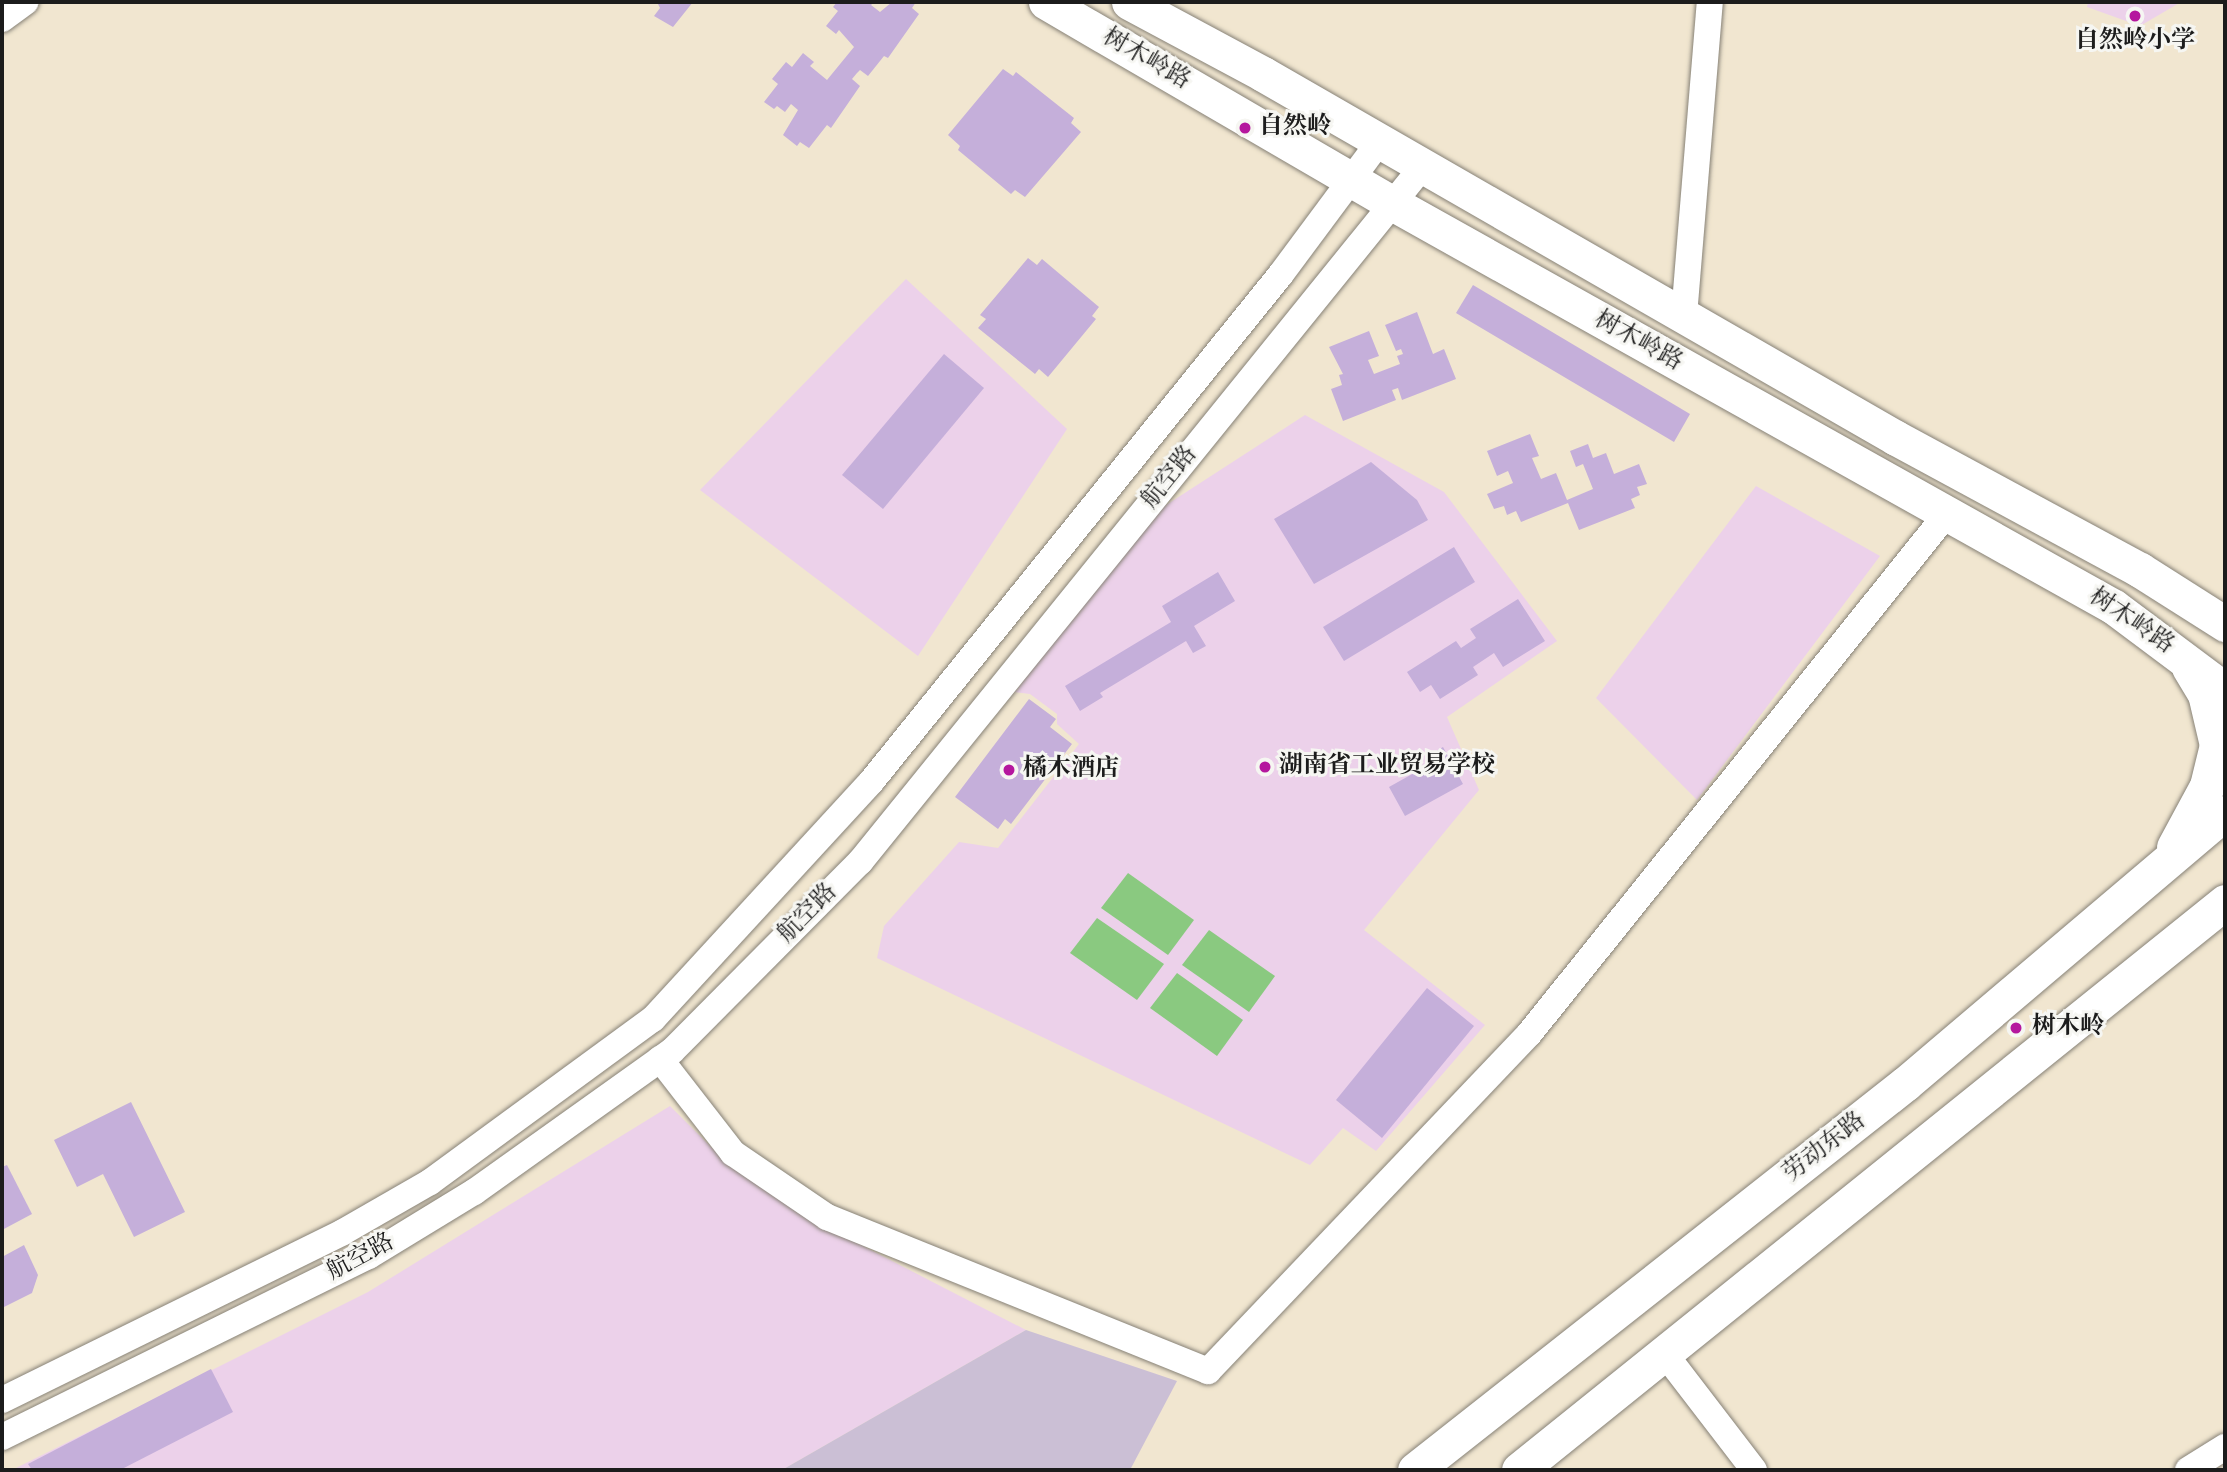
<!DOCTYPE html>
<meta charset="utf-8">
<style>
body{margin:0}
#map{position:relative;width:2227px;height:1472px;overflow:hidden;background:#f1e6d0;font-family:"Old Standard TT","Noto Serif SC",serif}
div>[style]{position:absolute}
.built>*{inset:0;background:#ecd1ea}
.industrial>*{inset:0;background:#cbbfd5}
.green>*{inset:0;background:#8ac980}
.building>*{inset:0;background:#c5afda}
.roads{filter:drop-shadow(0 0 2px #868176) drop-shadow(0 0 2px #868176)}
.minor>*{height:26px;margin:-13px;padding:0 13px;transform-origin:13px;border-radius:13px;background:#fff}
.major>*{height:35px;margin:-17.5px;padding:0 17.5px;transform-origin:17.5px;border-radius:17.5px;background:#fff}
.dots>*{width:19px;height:19px;translate:-50% -50%;box-sizing:border-box;border:4px solid #f6f6f2;border-radius:50%}
span{translate:-50% -50%;white-space:nowrap;text-align:center;line-height:1.15;-webkit-text-stroke:6px #f6f6f2;paint-order:stroke}
.poi-label{font-size:24px;color:#1c1c1c;font-weight:700}
.left{translate:0 -50%;text-align:left}
.street-label{font-size:24px;color:#1c1c1c}
.frame{position:absolute;inset:0;border:4px solid #1c1c1c;pointer-events:none}
</style>
<div id="map">
<div class="built">
<i style="clip-path:polygon(2088px 2px,2181px 2px,2140px 26px,2087px 7px)"></i>
<i style="clip-path:polygon(906px 279px,1067px 429px,918px 656px,700px 490px)"></i>
<i style="clip-path:polygon(1305px 415px,1444px 492px,1557px 641px,1447px 717px,1479px 790px,1364px 930px,1485px 1025px,1376px 1151px,1343px 1128px,1310px 1165px,877px 958px,884px 926px,959px 842px,998px 848px,1079px 744px,1057px 724px,1057px 714px,1030px 694px,1015px 692px,1041px 657px,1160px 509px)"></i>
<i style="clip-path:polygon(1756px 486px,1880px 556px,1697px 800px,1596px 698px)"></i>
<i style="clip-path:polygon(670px 1106px,732px 1168px,824px 1226px,1026px 1330px,782px 1470px,12px 1470px,368px 1292px)"></i>
</div>
<div class="industrial">
<i style="clip-path:polygon(1026px 1330px,1177px 1381px,1130px 1470px,782px 1470px)"></i>
</div>
<div class="green">
<i style="clip-path:polygon(1128px 873px,1194px 920px,1168px 955px,1101px 908px)"></i>
<i style="clip-path:polygon(1097px 918px,1164px 964px,1137px 1000px,1070px 953px)"></i>
<i style="clip-path:polygon(1209px 930px,1275px 976px,1249px 1012px,1182px 965px)"></i>
<i style="clip-path:polygon(1177px 973px,1243px 1020px,1217px 1056px,1150px 1008px)"></i>
</div>
<div class="building">
<i style="clip-path:polygon(657px 2px,693px 2px,673px 27px,654px 16px,660px 8px)"></i>
<i style="clip-path:polygon(837px 2px,874px 2px,871px 5px,880px 12px,892px 2px,916px 2px,912px 8px,919px 14px,888px 58px,884px 56px,868px 76px,860px 70px,857px 73px,852px 79px,860px 86px,831px 128px,827px 125px,809px 148px,800px 142px,797px 146px,783px 135px,798px 110px,791px 104px,785px 112px,777px 106px,774px 109px,764px 102px,778px 84px,772px 79px,786px 62px,792px 67px,803px 53px,814px 62px,810px 66px,827px 80px,854px 47px,839px 30px,836px 34px,826px 26px,838px 11px,833px 7px)"></i>
<i style="clip-path:polygon(1003px 69px,1013px 76px,1016px 72px,1074px 118px,1071px 123px,1081px 132px,1025px 197px,1015px 190px,1011px 194px,958px 150px,960px 146px,948px 135px)"></i>
<i style="clip-path:polygon(1028px 258px,1037px 265px,1042px 259px,1099px 307px,1092px 316px,1096px 319px,1048px 377px,1039px 369px,1035px 374px,978px 328px,986px 319px,980px 315px)"></i>
<i style="clip-path:polygon(1473px 285px,1690px 414px,1674px 442px,1456px 313px)"></i>
<i style="clip-path:polygon(1417px 312px,1433px 354px,1444px 349px,1456px 379px,1402px 400px,1398px 388px,1392px 390px,1396px 400px,1343px 421px,1331px 389px,1342px 385px,1339px 375px,1343px 374px,1329px 347px,1369px 331px,1379px 356px,1368px 360px,1374px 374px,1400px 364px,1397px 356px,1403px 354px,1401px 349px,1396px 351px,1385px 325px)"></i>
<i style="clip-path:polygon(944px 354px,984px 388px,883px 509px,842px 475px)"></i>
<i style="clip-path:polygon(1530px 434px,1539px 456px,1532px 458px,1541px 479px,1556px 473px,1567px 500px,1593px 489px,1583px 464px,1576px 467px,1570px 451px,1588px 444px,1593px 458px,1606px 453px,1614px 474px,1639px 464px,1647px 484px,1637px 487px,1640px 495px,1631px 499px,1635px 508px,1579px 530px,1568px 503px,1521px 522px,1516px 511px,1507px 515px,1504px 506px,1494px 509px,1487px 494px,1513px 483px,1508px 471px,1497px 476px,1487px 451px)"></i>
<i style="clip-path:polygon(1371px 462px,1417px 500px,1428px 520px,1314px 584px,1274px 519px)"></i>
<i style="clip-path:polygon(1454px 547px,1475px 582px,1344px 661px,1323px 627px)"></i>
<i style="clip-path:polygon(1218px 572px,1235px 601px,1194px 626px,1206px 646px,1193px 653px,1186px 641px,1100px 693px,1103px 697px,1080px 711px,1065px 686px,1171px 622px,1162px 606px)"></i>
<i style="clip-path:polygon(1518px 599px,1545px 641px,1503px 667px,1494px 653px,1473px 667px,1478px 675px,1440px 699px,1431px 685px,1420px 692px,1407px 672px,1456px 641px,1461px 648px,1476px 638px,1470px 629px)"></i>
<i style="clip-path:polygon(1029px 699px,1056px 719px,1050px 727px,1072px 744px,1011px 824px,1005px 819px,998px 829px,955px 797px)"></i>
<i style="clip-path:polygon(1443px 747px,1463px 784px,1405px 816px,1389px 787px,1432px 763px,1428px 756px)"></i>
<i style="clip-path:polygon(1427px 988px,1474px 1026px,1382px 1138px,1336px 1100px)"></i>
<i style="clip-path:polygon(131px 1102px,185px 1212px,134px 1237px,103px 1174px,77px 1187px,54px 1140px)"></i>
<i style="clip-path:polygon(7px 1165px,32px 1214px,2px 1230px,2px 1167px)"></i>
<i style="clip-path:polygon(24px 1245px,38px 1275px,32px 1293px,2px 1308px,2px 1257px)"></i>
<i style="clip-path:polygon(211px 1369px,233px 1412px,120px 1470px,32px 1470px,28px 1464px)"></i>
</div>
<div class="roads">
<div class="minor">
<i style="left:2px;top:19px;width:29px;rotate:-36deg"></i>
<i style="left:1684px;top:316px;width:315px;rotate:-85.3deg"></i>
<i style="left:660px;top:1059px;width:119px;rotate:52.2deg"></i>
<i style="left:733px;top:1153px;width:114px;rotate:34.2deg"></i>
<i style="left:827px;top:1217px;width:411px;rotate:22deg"></i>
<i style="left:1208px;top:1371px;width:465px;rotate:-46.4deg"></i>
<i style="left:1529px;top:1034px;width:664px;rotate:-51.23deg"></i>
<i style="left:1665px;top:1354px;width:146px;rotate:52.5deg"></i>
<i style="left:2px;top:1400px;width:380px;rotate:-26.2deg"></i>
<i style="left:343px;top:1232px;width:100px;rotate:-29.9deg"></i>
<i style="left:430px;top:1182px;width:276px;rotate:-36.2deg"></i>
<i style="left:653px;top:1019px;width:322px;rotate:-47.4deg"></i>
<i style="left:871px;top:782px;width:653px;rotate:-51.09deg"></i>
<i style="left:1281px;top:274px;width:164px;rotate:-53.4deg"></i>
<i style="left:2px;top:1437px;width:409px;rotate:-26.3deg"></i>
<i style="left:369px;top:1256px;width:123px;rotate:-31.4deg"></i>
<i style="left:474px;top:1192px;width:243px;rotate:-35.5deg"></i>
<i style="left:672px;top:1051px;width:267px;rotate:-45.2deg"></i>
<i style="left:860px;top:862px;width:895px;rotate:-51.03deg"></i>
<i style="left:2188px;top:1470px;width:44px;rotate:-31.9deg"></i>
</div>
<div class="major">
<i style="left:1046px;top:2px;width:400px;rotate:30.2deg"></i>
<i style="left:1392px;top:203px;width:827px;rotate:29.23deg"></i>
<i style="left:2114px;top:607px;width:139px;rotate:36.8deg"></i>
<i style="left:1129px;top:2px;width:152px;rotate:28.2deg"></i>
<i style="left:1263px;top:74px;width:730px;rotate:29.9deg"></i>
<i style="left:1896px;top:438px;width:277px;rotate:28.4deg"></i>
<i style="left:2140px;top:570px;width:101px;rotate:32.4deg"></i>
<i style="left:2174px;top:847px;width:69px;rotate:-61.6deg"></i>
<i style="left:2207px;top:786px;width:42px;rotate:-76.3deg"></i>
<i style="left:2217px;top:745px;width:52px;rotate:-103.2deg"></i>
<i style="left:2205px;top:694px;width:31px;rotate:-121deg"></i>
<i style="left:1415px;top:1470px;width:624px;rotate:-38.23deg"></i>
<i style="left:1905px;top:1084px;width:419px;rotate:-40.3deg"></i>
<i style="left:1519px;top:1470px;width:906px;rotate:-38.82deg"></i>
</div>
</div>
<div class="dots">
<i style="left:2135px;top:16px;background:#b5179e"></i>
<i style="left:1245px;top:128px;background:#b5179e"></i>
<i style="left:1265px;top:767px;background:#b5179e"></i>
<i style="left:1009px;top:770px;background:#b5179e"></i>
<i style="left:2016px;top:1028px;background:#b5179e"></i>
</div>
<div class="poi-label">
<span style="left:2135px;top:42px">自然岭小学</span>
<span class="left" style="left:1259px;top:128px">自然岭</span>
<span class="left" style="left:1279px;top:767px">湖南省工业贸易学校</span>
<span class="left" style="left:1023px;top:770px">橘木酒店</span>
<span class="left" style="left:2032px;top:1028px">树木岭</span>
</div>
<div class="street-label">
<span style="left:1146px;top:60px;rotate:30deg">树木岭路</span>
<span style="left:1638px;top:342px;rotate:29deg">树木岭路</span>
<span style="left:1170px;top:478px;rotate:-51deg">航空路</span>
<span style="left:2131px;top:622px;rotate:34deg">树木岭路</span>
<span style="left:808px;top:914px;rotate:-45deg">航空路</span>
<span style="left:1825px;top:1148px;rotate:-38deg">劳动东路</span>
<span style="left:361px;top:1258px;rotate:-28deg">航空路</span>
</div>
<div class="frame"></div>
</div>
